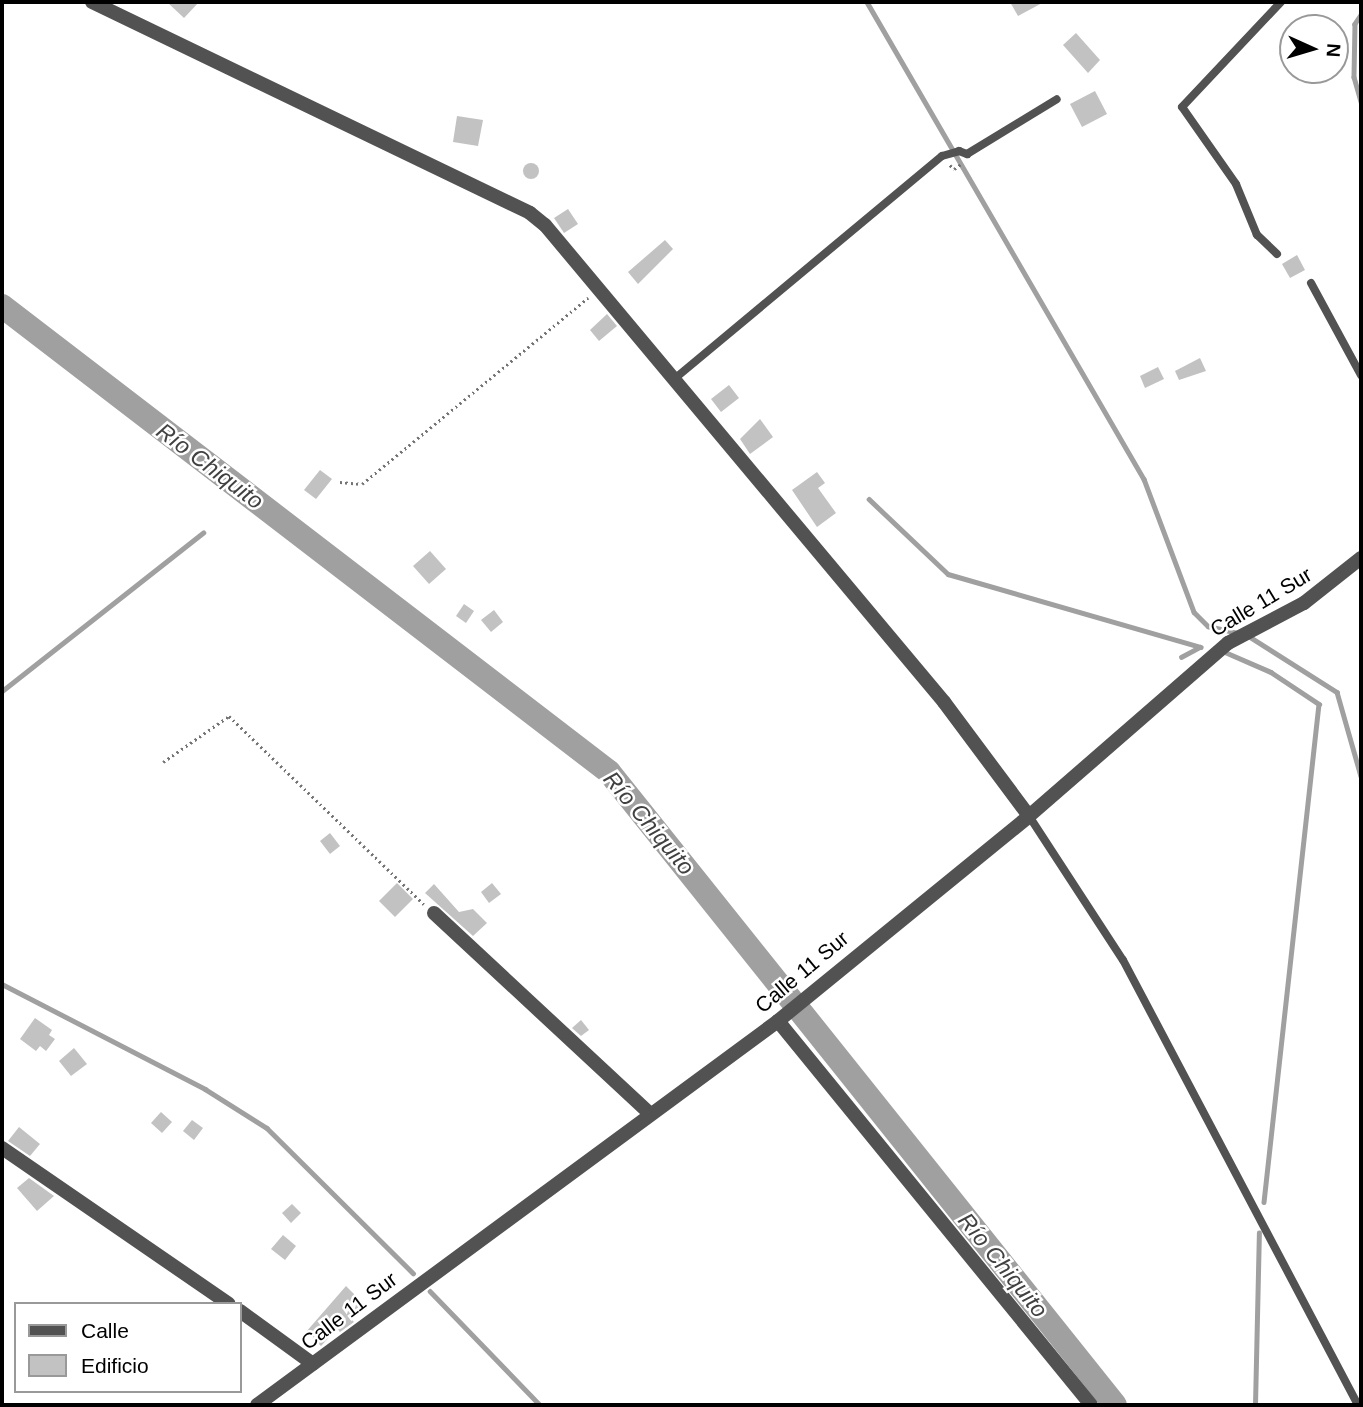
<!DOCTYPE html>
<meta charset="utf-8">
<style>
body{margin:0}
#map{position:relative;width:1363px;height:1407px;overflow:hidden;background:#fff;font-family:Helvetica,sans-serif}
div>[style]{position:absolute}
.stream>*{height:4.5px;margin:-2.25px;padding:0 2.25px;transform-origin:2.25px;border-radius:2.25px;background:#a0a0a0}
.river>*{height:24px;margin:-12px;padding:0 12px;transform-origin:12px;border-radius:12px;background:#a0a0a0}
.building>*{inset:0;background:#c2c2c2}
.round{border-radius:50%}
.path>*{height:2.5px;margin-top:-1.25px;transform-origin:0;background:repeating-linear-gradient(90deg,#747474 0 2px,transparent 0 5.5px)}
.lane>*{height:8px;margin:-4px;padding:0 4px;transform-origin:4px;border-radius:4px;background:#525252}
.street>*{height:14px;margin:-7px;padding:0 7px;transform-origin:7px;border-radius:7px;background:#525252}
span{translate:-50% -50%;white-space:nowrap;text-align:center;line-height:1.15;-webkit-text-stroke:5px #fff;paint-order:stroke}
.street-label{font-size:21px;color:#000}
.water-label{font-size:23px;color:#414141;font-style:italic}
.frame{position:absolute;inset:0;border:4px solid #000;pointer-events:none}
.legend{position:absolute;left:14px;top:1302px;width:228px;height:91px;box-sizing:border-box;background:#fff;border:2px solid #999;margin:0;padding:9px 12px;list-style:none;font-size:21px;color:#000}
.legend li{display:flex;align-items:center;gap:14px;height:35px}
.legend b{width:35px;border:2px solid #999}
.north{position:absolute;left:1279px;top:14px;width:70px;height:70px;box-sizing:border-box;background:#fff;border:2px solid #999;border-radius:50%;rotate:94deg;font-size:19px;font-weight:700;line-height:28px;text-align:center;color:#000}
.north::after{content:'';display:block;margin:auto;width:24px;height:32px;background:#000;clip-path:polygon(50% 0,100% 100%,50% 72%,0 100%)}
</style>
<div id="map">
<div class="stream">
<i style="left:867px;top:2px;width:552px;rotate:59.86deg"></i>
<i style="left:1144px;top:479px;width:142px;rotate:69.4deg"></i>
<i style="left:1194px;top:612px;width:20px;rotate:45deg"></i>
<i style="left:1208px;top:626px;width:31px;rotate:13deg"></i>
<i style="left:1361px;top:15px;width:11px;rotate:124deg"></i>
<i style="left:1355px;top:24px;width:53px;rotate:91.1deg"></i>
<i style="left:1354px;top:77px;width:26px;rotate:74deg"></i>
<i style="left:869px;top:499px;width:109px;rotate:43.5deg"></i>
<i style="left:948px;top:574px;width:263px;rotate:16.1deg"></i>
<i style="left:1250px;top:637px;width:103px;rotate:32.3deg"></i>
<i style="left:1337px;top:692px;width:87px;rotate:74.1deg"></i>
<i style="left:1225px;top:652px;width:50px;rotate:23.5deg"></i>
<i style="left:1271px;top:672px;width:58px;rotate:33.7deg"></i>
<i style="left:1319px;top:704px;width:501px;rotate:96.3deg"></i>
<i style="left:1181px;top:657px;width:21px;rotate:-28deg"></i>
<i style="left:2px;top:691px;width:256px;rotate:-38.2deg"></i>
<i style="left:2px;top:984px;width:229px;rotate:27.3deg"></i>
<i style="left:205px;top:1089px;width:73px;rotate:32.2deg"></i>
<i style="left:267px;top:1128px;width:206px;rotate:44.8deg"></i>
<i style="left:430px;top:1291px;width:158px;rotate:46deg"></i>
<i style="left:1255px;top:1405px;width:172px;rotate:-88.7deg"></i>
</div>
<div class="river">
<i style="left:2px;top:306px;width:765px;rotate:37.51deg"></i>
<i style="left:609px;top:772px;width:810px;rotate:51.36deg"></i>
</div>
<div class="building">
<i style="clip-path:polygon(167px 2px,199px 2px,184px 18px)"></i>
<i style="clip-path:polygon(1010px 2px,1044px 2px,1018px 16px)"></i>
<i style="clip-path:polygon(1076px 33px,1100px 60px,1088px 73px,1063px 45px)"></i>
<i style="clip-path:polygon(1095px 91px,1107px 114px,1082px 127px,1070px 104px)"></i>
<i style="clip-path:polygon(457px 116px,483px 120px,478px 146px,453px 142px)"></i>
<i class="round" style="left:523px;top:163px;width:16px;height:16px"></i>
<i style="clip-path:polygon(568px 209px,578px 224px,564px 233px,554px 218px)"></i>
<i style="clip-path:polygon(665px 240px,673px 249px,638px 284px,628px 272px)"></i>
<i style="clip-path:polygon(1297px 255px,1305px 270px,1290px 278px,1282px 264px)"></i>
<i style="clip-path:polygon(607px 314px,617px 326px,599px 341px,590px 330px)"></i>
<i style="clip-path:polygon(1200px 358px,1206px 371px,1179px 380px,1175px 371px)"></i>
<i style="clip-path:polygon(1158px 367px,1164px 379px,1145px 388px,1140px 376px)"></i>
<i style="clip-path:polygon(729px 385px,739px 398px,721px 412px,711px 399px)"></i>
<i style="clip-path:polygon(760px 419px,773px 437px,750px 454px,740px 439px)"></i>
<i style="clip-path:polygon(320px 470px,332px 479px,316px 499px,304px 490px)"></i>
<i style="clip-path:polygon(817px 472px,825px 483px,818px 488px,836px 513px,817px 527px,792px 490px)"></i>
<i style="clip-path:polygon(430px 551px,446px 569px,429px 584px,413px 566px)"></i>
<i style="clip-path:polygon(464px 604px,474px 611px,466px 623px,456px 616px)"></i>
<i style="clip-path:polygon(494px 610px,503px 622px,491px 632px,481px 620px)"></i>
<i style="clip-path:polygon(330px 833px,340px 846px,330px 854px,320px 841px)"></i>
<i style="clip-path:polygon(397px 883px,413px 899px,395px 917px,379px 901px)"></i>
<i style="clip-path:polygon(492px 883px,501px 894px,489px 903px,481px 892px)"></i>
<i style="clip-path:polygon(434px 884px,459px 912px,473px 909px,487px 923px,473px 936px,425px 893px)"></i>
<i style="clip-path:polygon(35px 1018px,52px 1030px,49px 1035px,55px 1039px,46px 1051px,40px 1046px,36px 1051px,20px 1039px)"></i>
<i style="clip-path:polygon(581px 1020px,589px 1030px,581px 1036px,572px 1028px)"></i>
<i style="clip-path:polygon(74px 1048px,87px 1064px,71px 1076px,59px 1061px)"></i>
<i style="clip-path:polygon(161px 1112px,172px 1122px,162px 1133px,151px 1123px)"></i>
<i style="clip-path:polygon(192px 1120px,203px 1128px,194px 1140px,183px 1131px)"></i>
<i style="clip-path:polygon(19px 1127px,40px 1144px,30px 1156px,8px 1141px)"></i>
<i style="clip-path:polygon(29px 1178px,54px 1196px,37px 1211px,17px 1188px)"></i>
<i style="clip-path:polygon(292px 1204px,301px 1213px,291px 1223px,282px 1213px)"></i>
<i style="clip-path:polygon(283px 1235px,296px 1246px,285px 1260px,271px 1249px)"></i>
<i style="clip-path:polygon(346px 1286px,364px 1304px,350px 1318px,354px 1322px,340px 1332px,337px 1329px,321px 1346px,306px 1332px)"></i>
</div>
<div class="path">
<i style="left:950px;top:165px;width:6px;rotate:45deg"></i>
<i style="left:954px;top:169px;width:9px;rotate:-36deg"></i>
<i style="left:340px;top:482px;width:22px;rotate:5deg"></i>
<i style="left:362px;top:484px;width:293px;rotate:-39.5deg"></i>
<i style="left:163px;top:762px;width:80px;rotate:-34.9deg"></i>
<i style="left:229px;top:716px;width:271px;rotate:44deg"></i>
</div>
<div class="lane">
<i style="left:1277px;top:254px;width:28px;rotate:-136deg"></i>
<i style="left:1257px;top:235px;width:55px;rotate:-112.4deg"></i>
<i style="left:1236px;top:184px;width:94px;rotate:-125deg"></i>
<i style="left:1182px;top:107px;width:144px;rotate:-46.7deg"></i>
<i style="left:1311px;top:283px;width:105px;rotate:61.5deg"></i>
<i style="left:673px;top:380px;width:350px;rotate:-39.8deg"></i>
<i style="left:942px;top:156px;width:18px;rotate:-16deg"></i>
<i style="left:959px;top:151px;width:9px;rotate:21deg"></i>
<i style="left:967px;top:154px;width:105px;rotate:-31.4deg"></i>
<i style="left:1029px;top:816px;width:172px;rotate:56.9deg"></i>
<i style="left:1123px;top:960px;width:503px;rotate:62.16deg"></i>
</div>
<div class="street">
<i style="left:92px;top:2px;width:486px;rotate:25.7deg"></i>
<i style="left:530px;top:213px;width:19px;rotate:39deg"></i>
<i style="left:545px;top:225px;width:622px;rotate:50.09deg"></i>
<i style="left:944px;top:702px;width:142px;rotate:53.3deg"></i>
<i style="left:434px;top:913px;width:294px;rotate:42.9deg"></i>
<i style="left:778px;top:1021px;width:495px;rotate:50.8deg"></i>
<i style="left:2px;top:1148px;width:275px;rotate:34.5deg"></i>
<i style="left:240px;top:1311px;width:90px;rotate:36deg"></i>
<i style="left:257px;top:1405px;width:647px;rotate:-36.39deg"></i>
<i style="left:778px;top:1021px;width:324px;rotate:-39.2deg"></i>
<i style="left:1029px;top:816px;width:264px;rotate:-41deg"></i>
<i style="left:1228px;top:643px;width:86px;rotate:-27.8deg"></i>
<i style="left:1304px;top:603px;width:73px;rotate:-38.3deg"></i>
</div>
<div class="street-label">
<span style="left:1261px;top:602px;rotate:-31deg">Calle 11 Sur</span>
<span style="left:802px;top:972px;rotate:-40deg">Calle 11 Sur</span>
<span style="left:349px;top:1311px;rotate:-37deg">Calle 11 Sur</span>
</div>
<div class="water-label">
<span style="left:210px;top:466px;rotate:37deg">Río Chiquito</span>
<span style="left:649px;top:823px;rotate:50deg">Río Chiquito</span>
<span style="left:1003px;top:1265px;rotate:51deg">Río Chiquito</span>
</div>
<div class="frame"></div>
<ul class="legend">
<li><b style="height:9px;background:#525252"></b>Calle</li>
<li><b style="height:19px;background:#c2c2c2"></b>Edificio</li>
</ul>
<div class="north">N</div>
</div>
